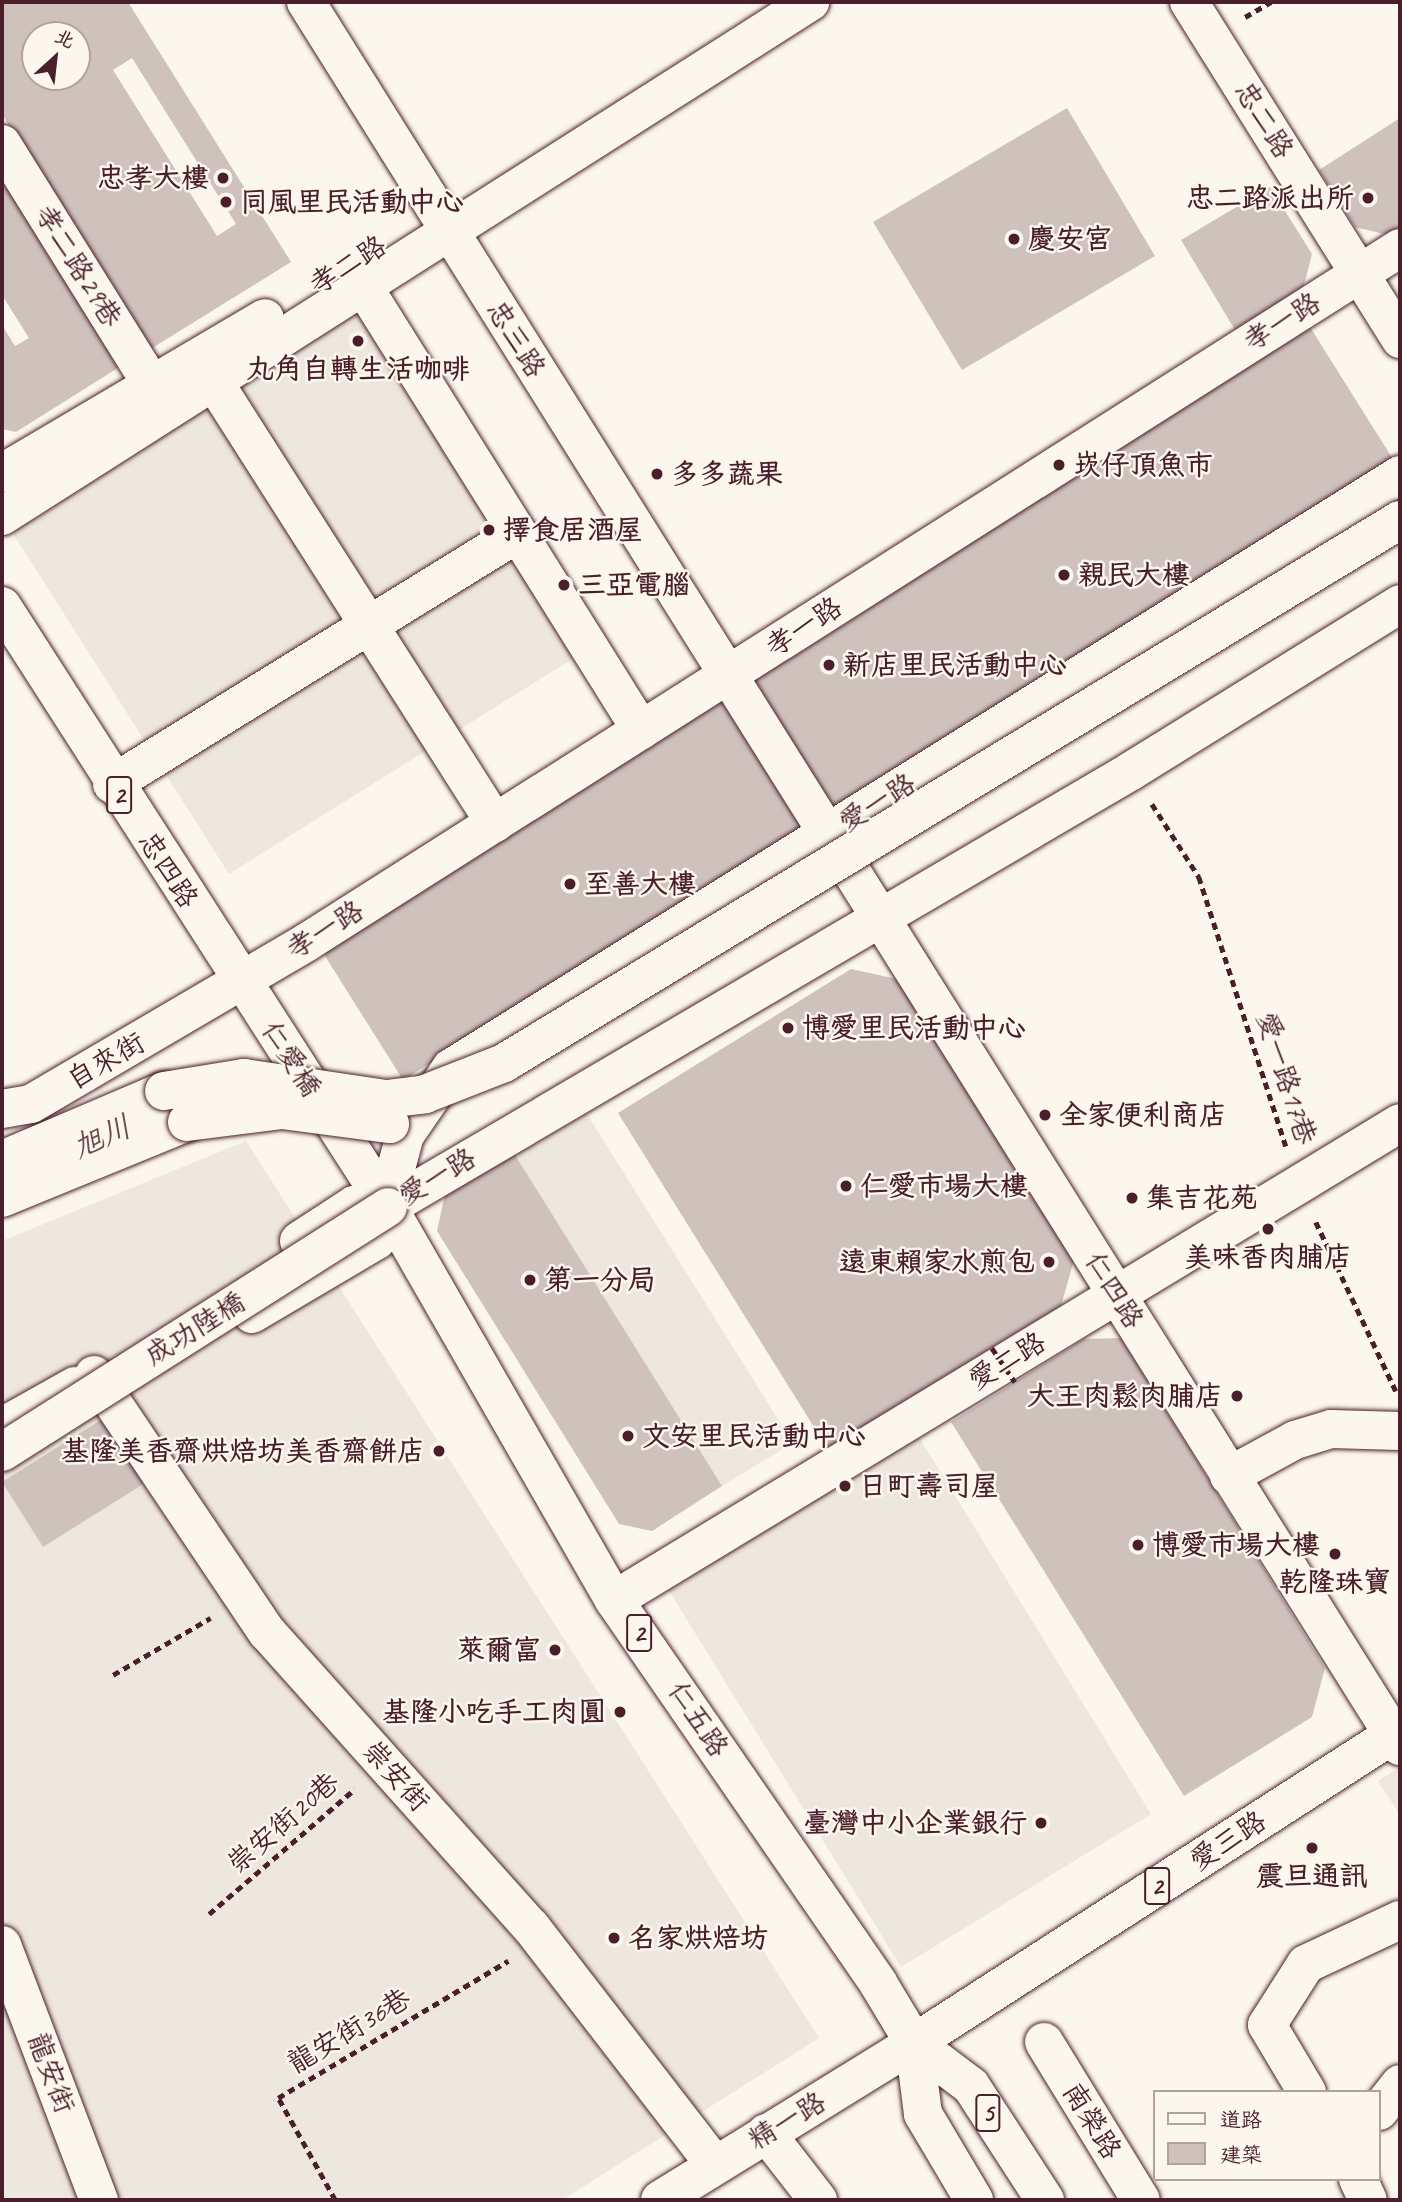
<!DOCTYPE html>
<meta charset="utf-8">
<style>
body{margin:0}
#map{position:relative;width:1402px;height:2202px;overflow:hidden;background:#fbf7ec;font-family:Caveat,"LXGW WenKai TC",sans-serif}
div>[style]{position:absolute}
.built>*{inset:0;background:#eee7de}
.pier>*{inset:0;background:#fbf7ec}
.building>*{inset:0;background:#cfc2bc}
.path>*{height:4.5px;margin-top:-2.25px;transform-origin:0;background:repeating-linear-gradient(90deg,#4a1f2b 0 7px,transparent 0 12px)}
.roads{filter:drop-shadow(0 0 2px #4a1f2b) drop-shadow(0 0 2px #4a1f2b)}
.minor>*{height:38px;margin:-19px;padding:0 19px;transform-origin:19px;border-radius:19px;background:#fbf7ec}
.major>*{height:38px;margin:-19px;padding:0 19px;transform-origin:19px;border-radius:19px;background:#fbf7ec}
.highway>*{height:38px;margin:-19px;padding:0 19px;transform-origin:19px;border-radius:19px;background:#fbf7ec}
.path-bridge>*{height:4.5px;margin-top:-2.25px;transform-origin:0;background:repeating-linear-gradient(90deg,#4a1f2b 0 7px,transparent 0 12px)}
.bridges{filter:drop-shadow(0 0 2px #4a1f2b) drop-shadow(0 0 2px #4a1f2b)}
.minor-bridge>*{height:38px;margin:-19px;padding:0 19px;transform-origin:19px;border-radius:19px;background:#fbf7ec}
.highway-bridge>*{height:38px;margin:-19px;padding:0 19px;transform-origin:19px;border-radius:19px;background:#fbf7ec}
.dots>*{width:19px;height:19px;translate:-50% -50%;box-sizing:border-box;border:4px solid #fbf7ec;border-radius:50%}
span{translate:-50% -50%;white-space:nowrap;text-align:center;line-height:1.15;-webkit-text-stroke:5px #fbf7ec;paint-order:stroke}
.shield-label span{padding:2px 5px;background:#fbf7ec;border:2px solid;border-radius:5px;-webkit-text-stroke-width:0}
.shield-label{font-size:26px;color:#4a1f2b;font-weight:700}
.street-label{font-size:28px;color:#4a1f2b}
.poi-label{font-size:28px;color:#4a1f2b;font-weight:700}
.right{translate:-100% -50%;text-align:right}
.left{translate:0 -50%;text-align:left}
.water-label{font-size:30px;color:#6d4a51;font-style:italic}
.frame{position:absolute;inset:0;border:4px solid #4a1f2b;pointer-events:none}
.legend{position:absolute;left:1153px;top:2090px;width:228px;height:91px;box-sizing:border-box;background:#fbf7ec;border:2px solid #b4a19f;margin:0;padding:9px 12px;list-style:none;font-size:21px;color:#4a1f2b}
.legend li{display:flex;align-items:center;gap:14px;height:35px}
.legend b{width:35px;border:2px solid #b4a19f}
.north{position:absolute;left:21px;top:21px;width:70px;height:70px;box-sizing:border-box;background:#fbf7ec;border:2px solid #b4a19f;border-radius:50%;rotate:27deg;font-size:19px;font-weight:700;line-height:28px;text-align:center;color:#4a1f2b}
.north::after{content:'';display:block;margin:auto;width:24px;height:32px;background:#4a1f2b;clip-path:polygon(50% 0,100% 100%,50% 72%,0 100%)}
</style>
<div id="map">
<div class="built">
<i style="clip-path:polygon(385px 290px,606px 638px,229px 874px,9px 527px)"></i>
<i style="clip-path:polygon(582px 1106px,793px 1443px,722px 1486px,512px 1150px)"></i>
<i style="clip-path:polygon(246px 1141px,819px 2038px,562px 2200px,2px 2200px,2px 1241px)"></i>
<i style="clip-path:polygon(914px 1429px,1151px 1814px,901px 1967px,663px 1581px)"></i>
<i style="clip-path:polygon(1400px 1767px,1400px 1815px,1378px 1781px)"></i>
</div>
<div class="pier">
<i style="clip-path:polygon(1400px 270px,1400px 461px,1396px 464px,1310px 327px)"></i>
<i style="clip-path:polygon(320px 948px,403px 1080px,354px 1064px,238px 1137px,185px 1054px,301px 981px)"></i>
</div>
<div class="building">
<i style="clip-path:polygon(evenodd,2px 2px,128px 2px,291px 262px,149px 350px,2px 114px,2px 2px,35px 35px,77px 35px,77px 77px,35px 77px,35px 35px,2px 2px,132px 58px,236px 224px,217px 236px,113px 70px,132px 58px)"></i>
<i style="clip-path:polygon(1067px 108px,1155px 256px,962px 370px,873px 222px)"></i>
<i style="clip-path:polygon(1400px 118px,1400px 227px,1388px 235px,1355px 227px,1319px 170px)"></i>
<i style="clip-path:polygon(2px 178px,121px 366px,16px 432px,2px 429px,2px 325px,15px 346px,29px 338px,2px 295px)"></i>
<i style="clip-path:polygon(1270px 187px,1312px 254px,1303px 289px,1235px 330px,1181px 240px)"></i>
<i style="clip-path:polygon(1310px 327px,1396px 464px,403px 1080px,320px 948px)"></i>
<i style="clip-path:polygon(851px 969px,897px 979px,1074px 1260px,1061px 1306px,827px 1448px,618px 1113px)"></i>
<i style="clip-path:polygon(512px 1150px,722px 1486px,652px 1531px,619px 1524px,437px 1231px,445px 1194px)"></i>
<i style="clip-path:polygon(1121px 1338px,1325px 1668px,1312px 1717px,1184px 1796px,951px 1422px,1084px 1339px)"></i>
<i style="clip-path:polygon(104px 1418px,145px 1483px,43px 1547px,2px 1482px)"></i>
</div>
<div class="path">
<i style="left:1245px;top:17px;width:30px;rotate:-30deg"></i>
<i style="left:1152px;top:804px;width:87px;rotate:57.2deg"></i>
<i style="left:1199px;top:877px;width:283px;rotate:72.1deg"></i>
<i style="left:1316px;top:1222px;width:187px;rotate:64.7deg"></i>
<i style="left:113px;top:1675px;width:113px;rotate:-30.4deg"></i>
<i style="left:209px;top:1914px;width:192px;rotate:-40.6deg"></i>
<i style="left:335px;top:2200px;width:117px;rotate:-119.2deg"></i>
<i style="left:278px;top:2098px;width:268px;rotate:-30.8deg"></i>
</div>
<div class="roads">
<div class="minor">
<i style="left:306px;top:2px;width:2059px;rotate:57.9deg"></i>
<i style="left:1189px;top:2px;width:398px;rotate:57.9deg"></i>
<i style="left:2px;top:144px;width:287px;rotate:58.1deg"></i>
<i style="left:363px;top:286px;width:524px;rotate:57.95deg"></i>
<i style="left:214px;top:382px;width:523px;rotate:57.5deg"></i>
<i style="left:2px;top:473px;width:305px;rotate:-30.5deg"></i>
<i style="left:2px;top:516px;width:958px;rotate:-32.46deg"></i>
<i style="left:112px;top:784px;width:477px;rotate:-31.7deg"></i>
<i style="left:2px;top:1109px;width:29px;rotate:-10deg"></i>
<i style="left:31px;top:1104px;width:320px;rotate:-30.4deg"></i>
<i style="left:307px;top:942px;width:1295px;rotate:-32.41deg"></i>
<i style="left:388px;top:1207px;width:861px;rotate:-30.4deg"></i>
<i style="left:1131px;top:771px;width:317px;rotate:-31.8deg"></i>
<i style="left:299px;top:1241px;width:66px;rotate:-33.2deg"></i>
<i style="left:354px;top:1205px;width:34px;rotate:3deg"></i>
<i style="left:252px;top:1314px;width:145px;rotate:-30.6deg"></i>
<i style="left:377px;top:1240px;width:109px;rotate:-75.1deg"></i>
<i style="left:405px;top:1135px;width:81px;rotate:-55.5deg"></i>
<i style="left:451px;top:1068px;width:1119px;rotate:-32deg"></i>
<i style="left:94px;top:1375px;width:310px;rotate:56.1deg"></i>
<i style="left:267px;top:1632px;width:396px;rotate:48.2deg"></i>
<i style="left:531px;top:1927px;width:301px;rotate:52.3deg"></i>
<i style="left:2px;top:1427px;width:84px;rotate:-29.3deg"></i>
<i style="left:1229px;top:1476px;width:75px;rotate:-28.6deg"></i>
<i style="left:1295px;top:1440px;width:38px;rotate:-17deg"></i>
<i style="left:1331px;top:1429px;width:69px;rotate:1.7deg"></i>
<i style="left:614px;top:1600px;width:919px;rotate:-31.25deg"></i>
<i style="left:2px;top:1945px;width:273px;rotate:69.2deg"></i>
<i style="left:1044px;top:2042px;width:185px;rotate:58.5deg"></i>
<i style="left:1307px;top:2092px;width:78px;rotate:-120.8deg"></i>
<i style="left:1267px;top:2025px;width:72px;rotate:-57.4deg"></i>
<i style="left:1306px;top:1964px;width:104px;rotate:-25.1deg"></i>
<i style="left:1379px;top:2111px;width:34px;rotate:-52deg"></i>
<i style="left:766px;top:2133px;width:85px;rotate:52.2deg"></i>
<i style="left:1358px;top:2179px;width:23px;rotate:65deg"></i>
<i style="left:660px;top:2200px;width:299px;rotate:-31.7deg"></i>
</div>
<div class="major">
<i style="left:2px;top:606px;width:714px;rotate:57.29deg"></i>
<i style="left:388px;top:1207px;width:453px;rotate:60.1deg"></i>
<i style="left:614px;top:1600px;width:465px;rotate:55.4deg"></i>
<i style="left:878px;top:1983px;width:70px;rotate:59deg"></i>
<i style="left:914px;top:2043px;width:72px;rotate:82.8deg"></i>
<i style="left:923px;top:2114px;width:100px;rotate:59.3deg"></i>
<i style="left:914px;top:2043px;width:578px;rotate:-32.78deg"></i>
<i style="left:914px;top:2043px;width:71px;rotate:37deg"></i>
<i style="left:971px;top:2086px;width:136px;rotate:57deg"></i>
</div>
<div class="highway">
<i style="left:2px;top:1160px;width:176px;rotate:-23.1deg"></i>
<i style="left:2px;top:1198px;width:200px;rotate:-22.3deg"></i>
</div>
</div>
<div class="path-bridge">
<i style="left:992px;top:1348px;width:41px;rotate:55.9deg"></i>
</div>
<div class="bridges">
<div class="minor-bridge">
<i style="left:2px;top:1452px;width:457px;rotate:-32.4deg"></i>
</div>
<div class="highway-bridge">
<i style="left:164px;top:1091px;width:81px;rotate:-9.2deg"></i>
<i style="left:244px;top:1078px;width:145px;rotate:8.4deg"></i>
<i style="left:387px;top:1099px;width:38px;rotate:-7deg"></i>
<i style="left:425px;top:1094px;width:85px;rotate:-21.4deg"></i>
<i style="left:504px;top:1063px;width:1048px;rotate:-31.22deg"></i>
<i style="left:187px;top:1122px;width:96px;rotate:-7.2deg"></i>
<i style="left:282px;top:1110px;width:109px;rotate:7.4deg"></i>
</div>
</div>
<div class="dots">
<i style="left:223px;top:178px;background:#4a1f2b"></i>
<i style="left:1368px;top:198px;background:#4a1f2b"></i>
<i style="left:226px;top:202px;background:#4a1f2b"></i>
<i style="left:1014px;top:239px;background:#4a1f2b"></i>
<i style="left:358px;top:341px;background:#4a1f2b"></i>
<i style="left:1059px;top:465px;background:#4a1f2b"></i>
<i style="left:657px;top:474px;background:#4a1f2b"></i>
<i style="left:489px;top:530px;background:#4a1f2b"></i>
<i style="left:1064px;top:575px;background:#4a1f2b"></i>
<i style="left:564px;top:585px;background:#4a1f2b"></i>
<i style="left:829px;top:665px;background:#4a1f2b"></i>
<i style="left:570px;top:884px;background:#4a1f2b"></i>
<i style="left:788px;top:1028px;background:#4a1f2b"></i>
<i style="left:1045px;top:1115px;background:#4a1f2b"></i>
<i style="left:846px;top:1186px;background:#4a1f2b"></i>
<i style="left:1132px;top:1198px;background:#4a1f2b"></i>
<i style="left:1268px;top:1229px;background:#4a1f2b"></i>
<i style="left:1049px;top:1262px;background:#4a1f2b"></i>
<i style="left:530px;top:1280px;background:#4a1f2b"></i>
<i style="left:1237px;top:1396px;background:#4a1f2b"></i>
<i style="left:628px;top:1436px;background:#4a1f2b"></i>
<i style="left:439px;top:1451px;background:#4a1f2b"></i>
<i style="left:845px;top:1486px;background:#4a1f2b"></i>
<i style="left:1138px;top:1545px;background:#4a1f2b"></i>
<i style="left:1335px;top:1554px;background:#4a1f2b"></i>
<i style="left:555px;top:1650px;background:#4a1f2b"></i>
<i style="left:620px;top:1712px;background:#4a1f2b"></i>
<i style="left:1041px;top:1823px;background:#4a1f2b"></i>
<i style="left:1312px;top:1848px;background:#4a1f2b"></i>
<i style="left:614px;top:1938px;background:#4a1f2b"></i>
</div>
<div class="shield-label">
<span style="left:119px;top:795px">2</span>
<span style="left:639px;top:1633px">2</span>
<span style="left:1157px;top:1886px">2</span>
<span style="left:988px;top:2113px">5</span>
</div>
<div class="street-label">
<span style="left:1264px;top:120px;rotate:58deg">忠二路</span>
<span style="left:348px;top:265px;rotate:-32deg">孝二路</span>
<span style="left:78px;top:266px;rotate:58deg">孝二路29巷</span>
<span style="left:1282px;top:322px;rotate:-32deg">孝一路</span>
<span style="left:516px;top:339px;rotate:58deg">忠三路</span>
<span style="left:804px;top:627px;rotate:-33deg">孝一路</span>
<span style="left:877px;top:803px;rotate:-32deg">愛一路</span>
<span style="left:168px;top:870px;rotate:57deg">忠四路</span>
<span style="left:325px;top:930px;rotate:-32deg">孝一路</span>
<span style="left:291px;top:1059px;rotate:57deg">仁愛橋</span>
<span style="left:106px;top:1061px;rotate:-30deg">自來街</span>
<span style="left:1286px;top:1078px;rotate:72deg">愛一路17巷</span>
<span style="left:437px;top:1177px;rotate:-31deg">愛一路</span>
<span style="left:1114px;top:1290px;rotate:58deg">仁四路</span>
<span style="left:195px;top:1329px;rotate:-32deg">成功陸橋</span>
<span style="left:1007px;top:1361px;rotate:-31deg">愛二路</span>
<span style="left:698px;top:1719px;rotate:56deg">仁五路</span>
<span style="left:396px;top:1776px;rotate:48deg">崇安街</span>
<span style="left:283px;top:1823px;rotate:-41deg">崇安街20巷</span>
<span style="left:1228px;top:1841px;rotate:-33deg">愛三路</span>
<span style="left:349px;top:2031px;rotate:-31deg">龍安街36巷</span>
<span style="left:51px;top:2073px;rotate:69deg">龍安街</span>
<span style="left:787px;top:2121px;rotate:-31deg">精一路</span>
<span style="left:1092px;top:2121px;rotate:58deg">南榮路</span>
</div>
<div class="poi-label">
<span class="right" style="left:209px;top:178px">忠孝大樓</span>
<span class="right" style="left:1354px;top:198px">忠二路派出所</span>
<span class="left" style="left:240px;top:202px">同風里民活動中心</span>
<span class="left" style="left:1028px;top:239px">慶安宮</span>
<span style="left:358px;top:369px">丸角自轉生活咖啡</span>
<span class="left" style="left:1073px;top:465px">崁仔頂魚市</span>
<span class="left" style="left:671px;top:474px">多多蔬果</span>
<span class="left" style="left:503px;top:530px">擇食居酒屋</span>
<span class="left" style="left:1078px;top:575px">親民大樓</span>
<span class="left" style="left:578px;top:585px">三亞電腦</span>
<span class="left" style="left:843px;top:665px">新店里民活動中心</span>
<span class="left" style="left:584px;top:884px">至善大樓</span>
<span class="left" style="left:802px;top:1028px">博愛里民活動中心</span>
<span class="left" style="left:1059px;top:1115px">全家便利商店</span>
<span class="left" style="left:860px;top:1186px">仁愛市場大樓</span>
<span class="left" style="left:1146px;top:1198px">集吉花苑</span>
<span style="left:1268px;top:1257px">美味香肉脯店</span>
<span class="right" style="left:1035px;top:1262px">遠東賴家水煎包</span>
<span class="left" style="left:544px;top:1280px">第一分局</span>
<span class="right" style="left:1223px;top:1396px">大王肉鬆肉脯店</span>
<span class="left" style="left:642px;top:1436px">文安里民活動中心</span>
<span class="right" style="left:425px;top:1451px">基隆美香齋烘焙坊美香齋餅店</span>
<span class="left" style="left:859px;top:1486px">日町壽司屋</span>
<span class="left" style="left:1152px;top:1545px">博愛市場大樓</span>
<span style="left:1335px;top:1582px">乾隆珠寶</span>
<span class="right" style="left:541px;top:1650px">萊爾富</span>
<span class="right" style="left:606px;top:1712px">基隆小吃手工肉圓</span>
<span class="right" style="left:1027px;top:1823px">臺灣中小企業銀行</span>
<span style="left:1312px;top:1876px">震旦通訊</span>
<span class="left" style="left:628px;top:1938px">名家烘焙坊</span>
</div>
<div class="water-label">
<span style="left:102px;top:1137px;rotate:-24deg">旭川</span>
</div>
<div class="frame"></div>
<ul class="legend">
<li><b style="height:9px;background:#fbf7ec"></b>道路</li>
<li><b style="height:19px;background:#cfc2bc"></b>建築</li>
</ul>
<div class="north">北</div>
</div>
